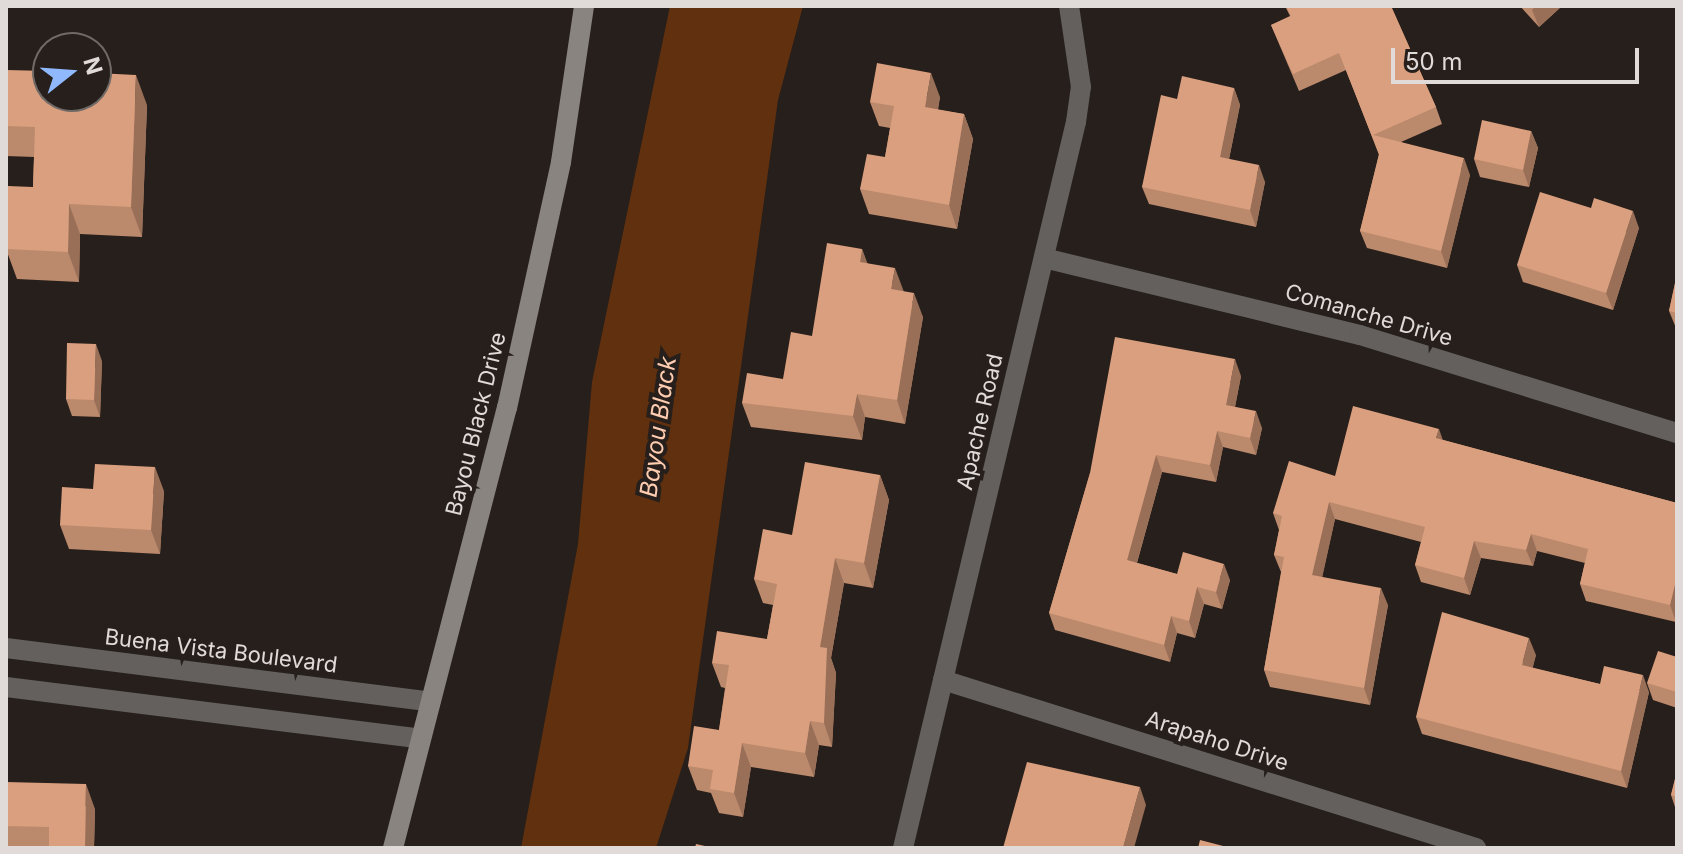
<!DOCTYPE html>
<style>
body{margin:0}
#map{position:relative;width:1683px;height:854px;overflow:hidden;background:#261f1b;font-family:Inter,sans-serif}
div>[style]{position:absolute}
.water>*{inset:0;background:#61300e}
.minor>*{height:20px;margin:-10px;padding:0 10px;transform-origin:10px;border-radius:10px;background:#63605e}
.secondary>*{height:20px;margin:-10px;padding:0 10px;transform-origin:10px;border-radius:10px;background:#898480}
.wall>*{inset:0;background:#bb896c}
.shaded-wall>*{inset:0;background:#996f58}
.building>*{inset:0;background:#da9f7e}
span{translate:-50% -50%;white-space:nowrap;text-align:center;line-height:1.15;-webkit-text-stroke:8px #261f1b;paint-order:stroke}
.street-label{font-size:22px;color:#e0dbd8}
.water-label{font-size:24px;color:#feccb0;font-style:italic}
.frame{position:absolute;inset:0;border:8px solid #e0dbd8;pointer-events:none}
.north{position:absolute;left:32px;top:32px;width:80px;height:80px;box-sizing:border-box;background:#261f1b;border:2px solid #706a67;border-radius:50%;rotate:73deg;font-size:22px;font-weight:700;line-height:32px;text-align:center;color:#e0dbd8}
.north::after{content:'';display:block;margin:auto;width:28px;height:36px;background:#90b8fd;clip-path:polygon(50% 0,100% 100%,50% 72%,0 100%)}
.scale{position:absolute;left:1391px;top:48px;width:248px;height:36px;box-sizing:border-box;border:4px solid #e0dbd8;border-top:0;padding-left:10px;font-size:24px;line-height:28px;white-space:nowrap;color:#e0dbd8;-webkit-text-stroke:6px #261f1b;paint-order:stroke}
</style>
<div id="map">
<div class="water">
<i style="clip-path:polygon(670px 6px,803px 6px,778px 100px,688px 748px,656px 848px,521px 848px,578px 544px,592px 382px)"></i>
</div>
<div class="minor">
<i style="left:1044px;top:258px;width:325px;rotate:13.7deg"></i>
<i style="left:1360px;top:335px;width:332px;rotate:17.2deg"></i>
<i style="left:6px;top:648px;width:428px;rotate:7.2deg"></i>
<i style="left:943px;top:680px;width:559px;rotate:17.49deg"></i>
<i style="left:6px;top:687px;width:418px;rotate:7.1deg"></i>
<i style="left:903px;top:848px;width:746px;rotate:-76.6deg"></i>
<i style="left:1076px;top:122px;width:35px;rotate:-82deg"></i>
<i style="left:1081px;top:87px;width:82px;rotate:-98.4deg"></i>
</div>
<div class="secondary">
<i style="left:393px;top:848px;width:455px;rotate:-75.5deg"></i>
<i style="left:507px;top:408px;width:252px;rotate:-77.6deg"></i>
<i style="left:561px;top:162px;width:158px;rotate:-81.6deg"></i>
</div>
<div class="wall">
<i style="clip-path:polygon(1285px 6px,1391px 6px,1436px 107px,1442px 124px,1401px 142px,1470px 175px,1447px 268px,1367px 248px,1360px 231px,1379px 155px,1346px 70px,1299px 91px,1271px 25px,1290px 16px)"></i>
<i style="clip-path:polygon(1520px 6px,1562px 6px,1539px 27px)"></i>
<i style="clip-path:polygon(6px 70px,147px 105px,142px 237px,80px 234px,79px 282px,17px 279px,6px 249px,33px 187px,34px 157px,6px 156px)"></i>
<i style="clip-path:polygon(1234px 88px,1240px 105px,1229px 159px,1265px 182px,1256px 227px,1149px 204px,1142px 187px,1177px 99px)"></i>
<i style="clip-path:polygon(940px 97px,938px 110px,964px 114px,973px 139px,957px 229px,869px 214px,860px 189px,885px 157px,890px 128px,879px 126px,870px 102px)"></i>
<i style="clip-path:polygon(1531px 131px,1538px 148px,1529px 187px,1480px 177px,1474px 159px)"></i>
<i style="clip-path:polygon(1639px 228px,1613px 310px,1523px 282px,1517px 265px)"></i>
<i style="clip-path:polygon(862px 249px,867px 263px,903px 291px,923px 317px,905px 424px,865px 417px,862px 440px,751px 427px,742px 403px,783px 379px,812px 336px)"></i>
<i style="clip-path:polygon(1677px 274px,1677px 328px,1676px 328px,1669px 311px)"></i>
<i style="clip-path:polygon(102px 361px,100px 417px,72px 416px,66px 399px)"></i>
<i style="clip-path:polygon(1241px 376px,1235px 407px,1262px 428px,1256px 455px,1223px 447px,1216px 482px,1162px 472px,1137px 563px,1177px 574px,1230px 580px,1222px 609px,1204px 604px,1195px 638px,1177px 633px,1170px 662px,1055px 630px,1049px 613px,1090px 473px)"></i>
<i style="clip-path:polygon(1443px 440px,1677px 503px,1677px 618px,1676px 622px,1586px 601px,1580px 584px,1585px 563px,1537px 551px,1533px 566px,1481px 558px,1470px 595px,1421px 582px,1415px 565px,1421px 542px,1335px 519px,1322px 577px,1388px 605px,1370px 705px,1270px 687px,1264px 670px,1281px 572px,1274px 555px,1279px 530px,1273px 513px,1335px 476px)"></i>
<i style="clip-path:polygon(880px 475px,889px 500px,873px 588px,844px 583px,831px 658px,836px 673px,832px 747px,819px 745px,814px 777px,751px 767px,743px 817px,719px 813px,711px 793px,697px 790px,688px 766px,719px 730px,725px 688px,721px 687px,712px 663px,767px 639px,773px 605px,763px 603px,754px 579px,792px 535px)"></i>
<i style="clip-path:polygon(164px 491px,160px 554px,69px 549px,60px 525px)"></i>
<i style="clip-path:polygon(1536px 655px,1532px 668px,1600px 684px,1649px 692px,1627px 788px,1422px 734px,1416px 717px)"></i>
<i style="clip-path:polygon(1677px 657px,1677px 708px,1653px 700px,1647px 683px)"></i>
<i style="clip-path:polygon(1677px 771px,1677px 813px,1671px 795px)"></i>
<i style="clip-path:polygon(6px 782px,95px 809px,94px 848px,6px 848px)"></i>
</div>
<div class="shaded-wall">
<i style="clip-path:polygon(1536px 6px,1562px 6px,1539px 27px,1532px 10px)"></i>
<i style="clip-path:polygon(931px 73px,940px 97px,933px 132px,925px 107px)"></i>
<i style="clip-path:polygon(136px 75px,147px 105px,142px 237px,131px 207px)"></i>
<i style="clip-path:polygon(1234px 88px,1240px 105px,1226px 174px,1220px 157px)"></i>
<i style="clip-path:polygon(964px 114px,973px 139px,957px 229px,949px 205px)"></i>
<i style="clip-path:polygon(1531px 131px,1538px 148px,1529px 187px,1523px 170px)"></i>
<i style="clip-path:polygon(1464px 158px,1470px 175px,1447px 268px,1441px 251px)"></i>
<i style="clip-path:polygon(1259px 165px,1265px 182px,1256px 227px,1250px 210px)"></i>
<i style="clip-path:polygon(69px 204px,80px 234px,79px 282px,68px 252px)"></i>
<i style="clip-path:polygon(1633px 211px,1639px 228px,1613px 310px,1606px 293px)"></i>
<i style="clip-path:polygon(862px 249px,871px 273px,860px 262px)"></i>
<i style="clip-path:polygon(895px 268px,904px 292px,891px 289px)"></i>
<i style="clip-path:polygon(914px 293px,923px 317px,905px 424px,897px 400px)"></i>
<i style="clip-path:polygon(96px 344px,102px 361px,100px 417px,94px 400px)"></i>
<i style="clip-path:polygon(1235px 359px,1241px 376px,1232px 422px,1226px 405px)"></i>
<i style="clip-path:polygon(857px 394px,865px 417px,862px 440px,853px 416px)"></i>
<i style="clip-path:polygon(1256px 411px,1262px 428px,1256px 455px,1250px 438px)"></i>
<i style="clip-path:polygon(1439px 429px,1445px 446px,1436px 438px)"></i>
<i style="clip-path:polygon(1217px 431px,1223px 447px,1216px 482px,1210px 465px)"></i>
<i style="clip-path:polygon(1156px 455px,1162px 472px,1133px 577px,1127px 560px)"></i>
<i style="clip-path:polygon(155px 467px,164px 491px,160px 554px,151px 530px)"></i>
<i style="clip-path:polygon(880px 475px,889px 500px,873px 588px,864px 563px)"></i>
<i style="clip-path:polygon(1329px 502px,1335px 519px,1319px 592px,1312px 575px)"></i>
<i style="clip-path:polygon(1531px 534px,1537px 551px,1533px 566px,1526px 550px)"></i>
<i style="clip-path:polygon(1474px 541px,1481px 558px,1470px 595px,1464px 578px)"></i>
<i style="clip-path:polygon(835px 558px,844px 583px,831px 658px,836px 673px,832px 747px,824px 723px,820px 647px)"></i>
<i style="clip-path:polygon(1224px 564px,1230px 580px,1222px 609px,1216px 592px)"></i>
<i style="clip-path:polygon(1677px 576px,1677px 618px,1676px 622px,1670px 605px)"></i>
<i style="clip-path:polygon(1197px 587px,1204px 604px,1195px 638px,1189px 621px)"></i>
<i style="clip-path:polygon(1381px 588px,1388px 605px,1370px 705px,1364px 688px)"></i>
<i style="clip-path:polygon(1171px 616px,1177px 633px,1170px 662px,1164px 645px)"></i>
<i style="clip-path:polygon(1529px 638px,1536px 655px,1529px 683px,1522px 665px)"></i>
<i style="clip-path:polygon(1643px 675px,1649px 692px,1627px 788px,1621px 771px)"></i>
<i style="clip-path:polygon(810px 721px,819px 745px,814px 777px,805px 753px)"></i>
<i style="clip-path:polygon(742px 743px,751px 767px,743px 817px,734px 793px)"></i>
<i style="clip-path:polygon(86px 784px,95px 809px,94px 848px,85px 848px)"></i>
<i style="clip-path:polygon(1140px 787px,1146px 805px,1134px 848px,1123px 848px)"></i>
</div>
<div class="building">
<i style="clip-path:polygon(1286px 6px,1391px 6px,1436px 107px,1373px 135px,1464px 158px,1441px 251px,1360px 231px,1379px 154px,1339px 53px,1293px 74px,1271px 25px,1291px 16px)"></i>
<i style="clip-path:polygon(877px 63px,931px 73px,925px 107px,964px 114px,949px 205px,860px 189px,867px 154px,885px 157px,894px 106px,870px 102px)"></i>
<i style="clip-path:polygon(6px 70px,48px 71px,48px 96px,96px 96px,96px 73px,136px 75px,131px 207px,69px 204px,68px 252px,6px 249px,8px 186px,33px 187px,35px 127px,6px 126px)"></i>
<i style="clip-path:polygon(1182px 76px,1234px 88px,1220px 157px,1259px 165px,1250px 210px,1142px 187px,1161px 95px,1177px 99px)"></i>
<i style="clip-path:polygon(1482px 120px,1531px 131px,1523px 170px,1474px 159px)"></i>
<i style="clip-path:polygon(1540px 192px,1591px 208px,1594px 198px,1633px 211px,1606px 293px,1517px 265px)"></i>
<i style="clip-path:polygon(827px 243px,862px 249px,860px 262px,895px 268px,891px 289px,914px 293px,897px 400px,857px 394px,853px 416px,742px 403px,747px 373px,783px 379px,791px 332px,812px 336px)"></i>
<i style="clip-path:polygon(1677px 274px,1677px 313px,1669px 311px)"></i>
<i style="clip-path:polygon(1115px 337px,1235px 359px,1226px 405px,1256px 411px,1250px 438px,1217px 431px,1210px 465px,1156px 455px,1127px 560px,1177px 574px,1183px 552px,1224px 564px,1216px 592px,1197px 587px,1189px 621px,1171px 616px,1164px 645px,1049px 613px,1090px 473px)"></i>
<i style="clip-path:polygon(67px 343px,96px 344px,94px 400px,66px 399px)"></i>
<i style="clip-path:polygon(1353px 406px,1439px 429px,1436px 438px,1677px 503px,1677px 576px,1670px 605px,1580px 584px,1588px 549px,1531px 534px,1526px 550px,1474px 541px,1464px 578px,1415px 565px,1425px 527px,1329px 502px,1312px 575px,1381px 588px,1364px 688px,1264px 670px,1284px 557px,1274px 555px,1282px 516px,1273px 513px,1289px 461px,1335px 476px)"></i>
<i style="clip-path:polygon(805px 462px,880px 475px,864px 563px,835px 558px,820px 647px,827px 648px,824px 723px,810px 721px,805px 753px,742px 743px,734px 793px,710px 789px,713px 770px,688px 766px,694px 726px,719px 730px,729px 665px,712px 663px,717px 631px,767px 639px,777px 584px,754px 579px,763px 529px,792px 535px)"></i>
<i style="clip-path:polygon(95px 464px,155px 467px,151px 530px,60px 525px,62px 487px,93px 489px)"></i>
<i style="clip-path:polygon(1442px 612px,1529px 638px,1522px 665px,1600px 684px,1604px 666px,1643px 675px,1621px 771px,1416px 717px)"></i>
<i style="clip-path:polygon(1658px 651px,1677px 657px,1677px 692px,1647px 683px)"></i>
<i style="clip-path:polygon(1027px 762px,1140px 787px,1123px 848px,1003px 848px)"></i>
<i style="clip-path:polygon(1677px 771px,1677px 797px,1671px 795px)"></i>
<i style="clip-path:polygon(6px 782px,86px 784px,85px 848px,49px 847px,49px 827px,6px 826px)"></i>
<i style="clip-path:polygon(1200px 840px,1231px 848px,1198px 848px)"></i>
<i style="clip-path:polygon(696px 844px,714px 848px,695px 848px)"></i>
</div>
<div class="street-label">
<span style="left:1369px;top:315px;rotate:16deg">Comanche Drive</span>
<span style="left:980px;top:422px;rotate:-77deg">Apache Road</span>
<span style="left:476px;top:424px;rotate:-76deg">Bayou Black Drive</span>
<span style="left:221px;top:651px;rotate:7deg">Buena Vista Boulevard</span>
<span style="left:1217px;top:741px;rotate:18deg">Arapaho Drive</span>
</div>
<div class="water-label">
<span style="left:658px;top:427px;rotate:-82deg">Bayou Black</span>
</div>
<div class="frame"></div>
<div class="north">N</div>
<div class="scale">50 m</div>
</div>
